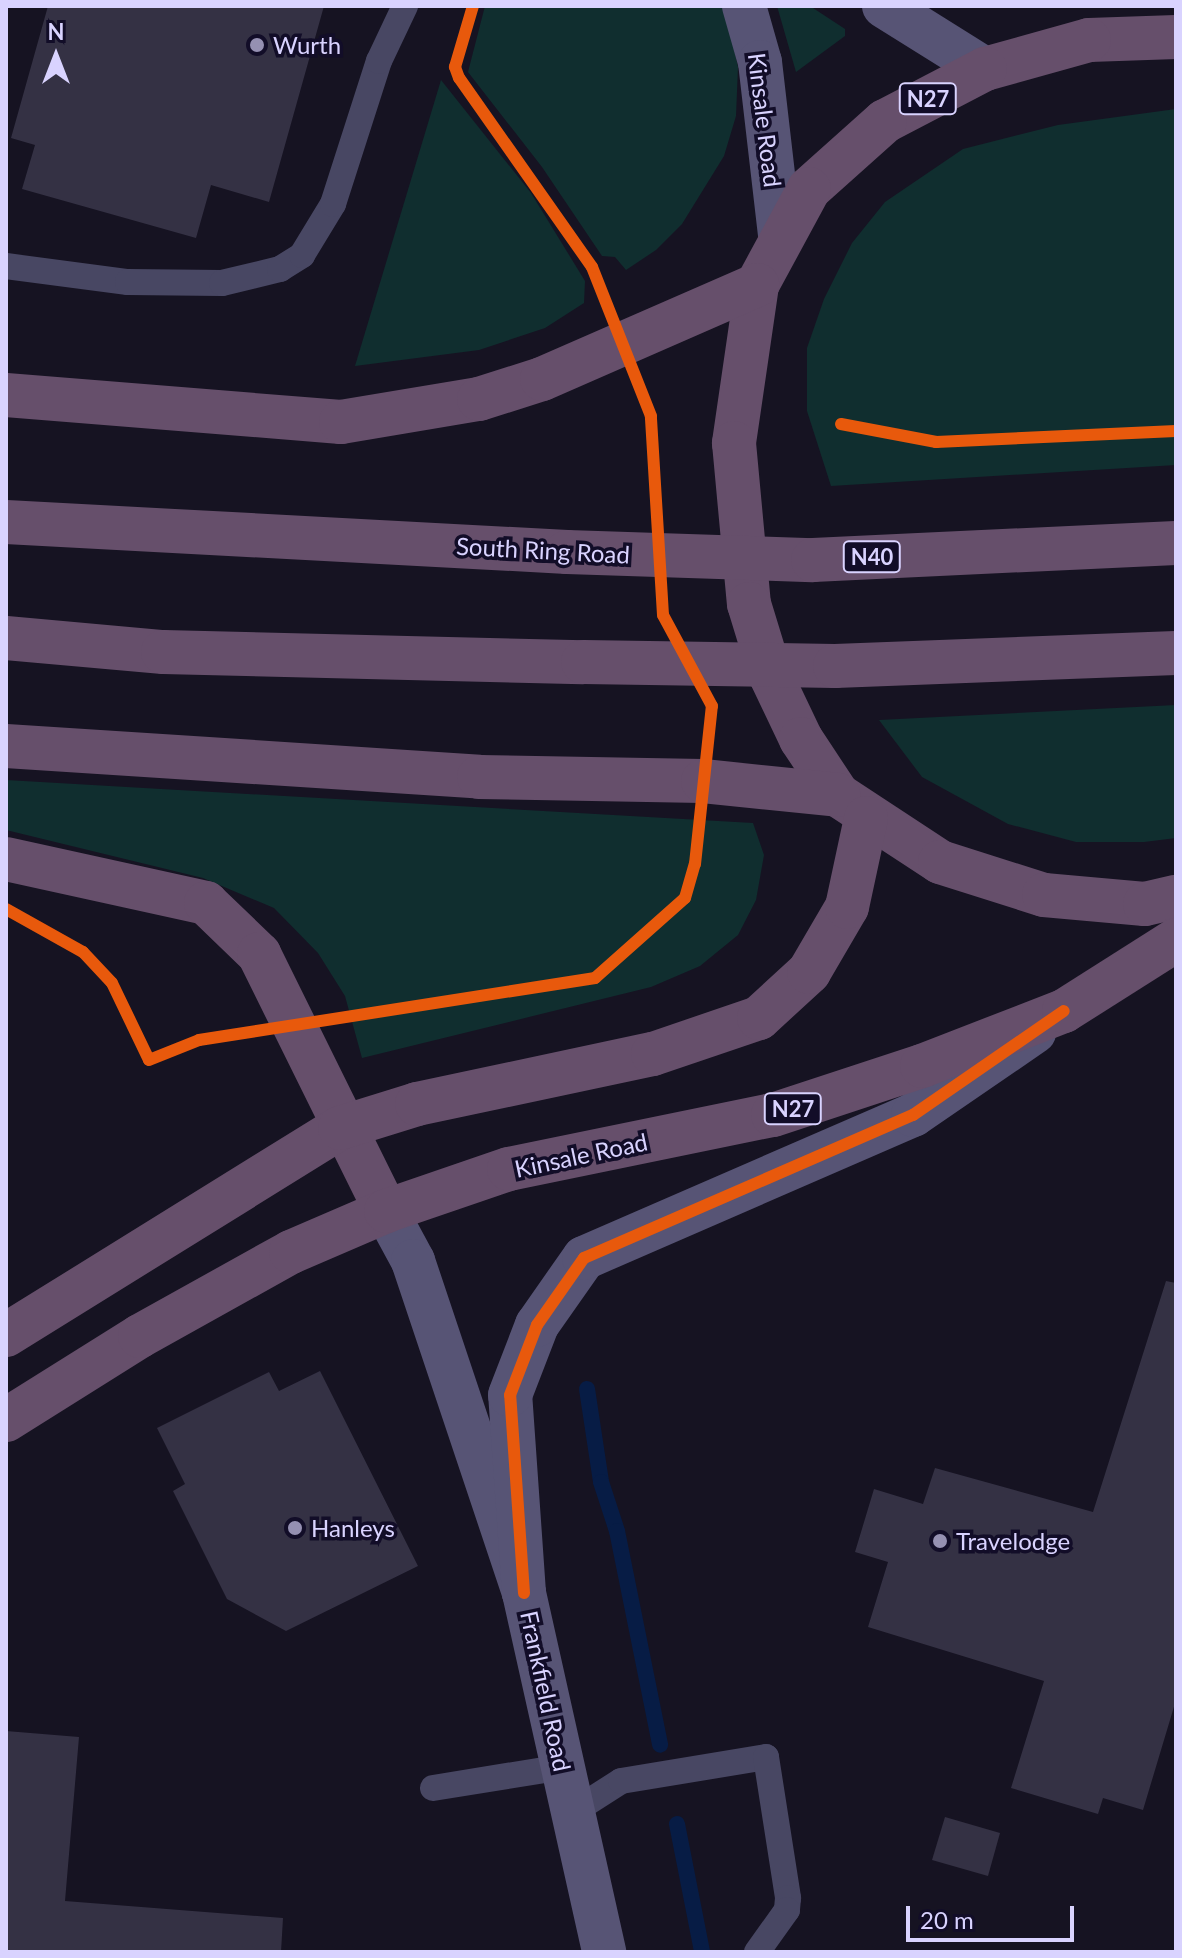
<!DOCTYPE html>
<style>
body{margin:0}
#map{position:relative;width:1182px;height:1958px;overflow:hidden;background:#161322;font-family:Lato,sans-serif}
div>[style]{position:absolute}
.green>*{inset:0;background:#102e2f}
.stream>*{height:16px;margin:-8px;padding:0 8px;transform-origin:8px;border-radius:8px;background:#071c45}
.building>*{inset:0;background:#343144}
.lane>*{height:26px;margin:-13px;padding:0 13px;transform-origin:13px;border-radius:13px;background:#484763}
.secondary>*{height:44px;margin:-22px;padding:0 22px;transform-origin:22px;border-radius:22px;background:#575475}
.highway>*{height:44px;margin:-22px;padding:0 22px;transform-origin:22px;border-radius:22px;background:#664f6b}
.highway-bridge>*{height:44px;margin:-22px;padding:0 22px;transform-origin:22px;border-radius:22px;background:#664f6b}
.cycleway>*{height:12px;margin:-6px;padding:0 6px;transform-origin:6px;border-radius:6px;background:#e8590c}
.dots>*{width:22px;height:22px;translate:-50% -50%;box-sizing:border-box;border:4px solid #120d28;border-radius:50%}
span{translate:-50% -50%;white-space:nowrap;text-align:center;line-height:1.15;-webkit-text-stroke:7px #120d28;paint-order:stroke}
.shield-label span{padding:2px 6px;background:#120d28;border:2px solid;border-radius:6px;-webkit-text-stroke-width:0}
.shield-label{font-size:22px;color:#d9d3ff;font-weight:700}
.poi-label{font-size:24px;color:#d9d3ff}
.left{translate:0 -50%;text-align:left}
.street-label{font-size:24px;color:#d9d3ff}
.frame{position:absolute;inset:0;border:8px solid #d9d3ff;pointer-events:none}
.north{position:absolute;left:16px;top:16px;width:80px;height:80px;-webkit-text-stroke:6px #120d28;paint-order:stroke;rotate:0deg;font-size:22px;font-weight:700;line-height:32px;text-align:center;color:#d9d3ff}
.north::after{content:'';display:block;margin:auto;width:28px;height:36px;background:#d9d3ff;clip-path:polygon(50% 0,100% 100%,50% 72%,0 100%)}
.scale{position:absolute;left:906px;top:1906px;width:168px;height:36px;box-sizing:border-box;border:4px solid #d9d3ff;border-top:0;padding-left:10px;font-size:24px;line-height:28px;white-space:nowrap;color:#d9d3ff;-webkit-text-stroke:6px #120d28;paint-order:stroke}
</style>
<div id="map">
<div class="green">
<i style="clip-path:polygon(485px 6px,725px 6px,738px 67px,736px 116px,724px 156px,682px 224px,656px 250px,626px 270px,615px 257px,602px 256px,542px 167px,468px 72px)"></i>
<i style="clip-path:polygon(777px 6px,810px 6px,845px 29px,845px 36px,796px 72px)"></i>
<i style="clip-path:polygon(441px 80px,531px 193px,585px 281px,584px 303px,545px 328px,479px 350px,355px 366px)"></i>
<i style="clip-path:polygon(1176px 109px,1176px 465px,831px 486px,807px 411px,807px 348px,824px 299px,852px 243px,885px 202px,963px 149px,1058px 125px)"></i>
<i style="clip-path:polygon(1176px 705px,1176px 838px,1144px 842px,1076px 842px,1008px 824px,922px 777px,879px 720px)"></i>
<i style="clip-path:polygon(6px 780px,753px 823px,764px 855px,756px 900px,738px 935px,700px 966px,651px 987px,362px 1058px,345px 996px,318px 953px,274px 908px,203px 878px,6px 830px)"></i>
</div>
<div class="stream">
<i style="left:587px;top:1389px;width:94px;rotate:81.4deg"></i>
<i style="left:601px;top:1482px;width:52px;rotate:71.9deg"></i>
<i style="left:617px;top:1531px;width:218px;rotate:78.6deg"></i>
<i style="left:677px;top:1824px;width:130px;rotate:78.9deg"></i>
</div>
<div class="building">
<i style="clip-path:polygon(48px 6px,324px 6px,269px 202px,211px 185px,196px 238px,22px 189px,35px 145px,11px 138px)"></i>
<i style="clip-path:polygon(1166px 1281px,1176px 1283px,1176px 1700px,1143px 1810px,1103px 1798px,1098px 1814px,1011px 1788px,1044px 1681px,868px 1627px,888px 1562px,855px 1552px,874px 1489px,923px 1504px,935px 1468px,1093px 1512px)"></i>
<i style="clip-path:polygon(320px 1371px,418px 1566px,286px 1631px,227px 1599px,173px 1491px,185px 1484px,157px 1428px,269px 1372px,279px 1391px)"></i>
<i style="clip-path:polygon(6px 1731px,79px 1737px,65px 1901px,283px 1918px,281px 1952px,6px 1952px)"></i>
<i style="clip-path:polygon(945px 1817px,1000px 1833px,988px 1876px,932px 1860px)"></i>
</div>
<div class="lane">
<i style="left:6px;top:266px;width:123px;rotate:7.5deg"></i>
<i style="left:128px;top:282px;width:94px;rotate:0.6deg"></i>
<i style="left:222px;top:283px;width:60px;rotate:-13.6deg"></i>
<i style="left:280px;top:269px;width:26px;rotate:-32deg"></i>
<i style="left:302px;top:255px;width:60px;rotate:-58.7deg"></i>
<i style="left:333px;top:204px;width:150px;rotate:-72.2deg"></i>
<i style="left:379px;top:61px;width:61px;rotate:-64.7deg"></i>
<i style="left:433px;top:1788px;width:131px;rotate:-9.2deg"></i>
<i style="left:571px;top:1813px;width:59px;rotate:-32.6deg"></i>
<i style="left:621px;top:1781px;width:147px;rotate:-9.4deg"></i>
<i style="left:766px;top:1757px;width:143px;rotate:81.1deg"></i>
<i style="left:788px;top:1898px;width:12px;rotate:95deg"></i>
<i style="left:787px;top:1910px;width:52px;rotate:125.5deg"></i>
</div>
<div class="secondary">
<i style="left:744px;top:6px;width:58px;rotate:74.1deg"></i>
<i style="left:760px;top:62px;width:175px;rotate:83.4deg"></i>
<i style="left:884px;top:6px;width:119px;rotate:32deg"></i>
<i style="left:386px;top:1211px;width:57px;rotate:61.6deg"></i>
<i style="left:413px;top:1261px;width:350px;rotate:71.5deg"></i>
<i style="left:524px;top:1593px;width:368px;rotate:77.4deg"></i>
<i style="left:524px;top:1593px;width:198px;rotate:-94deg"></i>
<i style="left:510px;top:1395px;width:75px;rotate:-68.9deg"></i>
<i style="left:537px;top:1325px;width:82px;rotate:-55deg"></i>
<i style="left:584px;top:1258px;width:359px;rotate:-23.5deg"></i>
<i style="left:913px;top:1115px;width:147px;rotate:-34.4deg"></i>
</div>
<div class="highway">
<i style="left:1176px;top:37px;width:87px;rotate:178deg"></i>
<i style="left:1089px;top:40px;width:108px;rotate:164.4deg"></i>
<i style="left:985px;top:69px;width:113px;rotate:152.5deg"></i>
<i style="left:885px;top:121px;width:102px;rotate:138.2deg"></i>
<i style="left:809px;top:189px;width:109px;rotate:118.4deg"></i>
<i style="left:757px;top:285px;width:160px;rotate:98.3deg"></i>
<i style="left:734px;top:443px;width:162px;rotate:84.7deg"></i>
<i style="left:749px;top:604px;width:75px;rotate:73deg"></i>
<i style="left:771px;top:676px;width:70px;rotate:64.5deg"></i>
<i style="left:801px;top:739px;width:67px;rotate:56.5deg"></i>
<i style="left:838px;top:795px;width:122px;rotate:33.3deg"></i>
<i style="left:940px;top:862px;width:109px;rotate:17.6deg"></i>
<i style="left:1044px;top:895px;width:101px;rotate:5.1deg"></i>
<i style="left:1145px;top:904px;width:32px;rotate:-13deg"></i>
<i style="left:6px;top:395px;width:336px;rotate:4.6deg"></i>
<i style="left:341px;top:422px;width:140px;rotate:-9.5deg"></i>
<i style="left:479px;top:399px;width:66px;rotate:-17.6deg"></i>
<i style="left:542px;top:379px;width:235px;rotate:-23.6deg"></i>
<i style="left:6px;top:522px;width:562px;rotate:3.06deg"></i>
<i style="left:6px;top:638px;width:158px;rotate:5.1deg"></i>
<i style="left:163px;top:652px;width:420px;rotate:1.4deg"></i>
<i style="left:6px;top:746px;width:474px;rotate:3.7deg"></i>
<i style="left:479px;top:777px;width:224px;rotate:1deg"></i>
<i style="left:703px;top:781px;width:136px;rotate:5.9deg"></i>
<i style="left:6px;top:859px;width:205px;rotate:12.4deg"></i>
<i style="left:206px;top:903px;width:74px;rotate:43.9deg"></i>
<i style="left:259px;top:954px;width:287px;rotate:63.7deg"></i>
<i style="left:6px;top:1335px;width:393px;rotate:-31.8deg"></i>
<i style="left:340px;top:1128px;width:81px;rotate:-17.3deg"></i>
<i style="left:417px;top:1104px;width:241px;rotate:-12deg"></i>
<i style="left:653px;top:1054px;width:112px;rotate:-18.8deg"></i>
<i style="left:759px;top:1018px;width:68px;rotate:-42.6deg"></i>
<i style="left:809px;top:972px;width:75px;rotate:-59.7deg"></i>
<i style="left:847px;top:907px;width:91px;rotate:-77.9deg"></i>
<i style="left:6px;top:1420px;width:158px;rotate:-32.1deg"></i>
<i style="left:140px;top:1336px;width:173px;rotate:-29.1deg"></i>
<i style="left:291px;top:1252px;width:103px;rotate:-23.3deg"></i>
<i style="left:386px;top:1211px;width:130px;rotate:-18.9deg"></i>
<i style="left:509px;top:1169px;width:269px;rotate:-11.6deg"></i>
<i style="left:773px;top:1115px;width:157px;rotate:-18.2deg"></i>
<i style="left:922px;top:1066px;width:152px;rotate:-21.2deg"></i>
<i style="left:1064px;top:1011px;width:133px;rotate:-32.4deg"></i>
</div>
<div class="highway-bridge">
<i style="left:567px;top:552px;width:246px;rotate:1.9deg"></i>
<i style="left:813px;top:560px;width:363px;rotate:-2.7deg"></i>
<i style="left:583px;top:662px;width:252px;rotate:0.9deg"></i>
<i style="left:835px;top:666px;width:341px;rotate:-2.2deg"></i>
</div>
<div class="cycleway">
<i style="left:841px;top:424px;width:97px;rotate:10.7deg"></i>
<i style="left:936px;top:442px;width:240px;rotate:-2.6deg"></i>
<i style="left:6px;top:909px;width:88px;rotate:29.2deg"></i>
<i style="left:83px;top:952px;width:42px;rotate:46.9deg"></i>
<i style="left:112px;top:983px;width:85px;rotate:64.3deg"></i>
<i style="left:149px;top:1060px;width:54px;rotate:-21.8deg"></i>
<i style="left:199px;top:1040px;width:401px;rotate:-8.9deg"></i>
<i style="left:595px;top:978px;width:120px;rotate:-41.6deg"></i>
<i style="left:685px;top:898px;width:35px;rotate:-74deg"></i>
<i style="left:695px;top:864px;width:159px;rotate:-83.9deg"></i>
<i style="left:712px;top:706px;width:103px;rotate:-118.3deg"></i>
<i style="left:663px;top:615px;width:199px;rotate:-93.5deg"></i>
<i style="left:651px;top:416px;width:160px;rotate:-111.6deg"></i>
<i style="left:592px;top:267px;width:231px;rotate:-125.1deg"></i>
<i style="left:459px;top:78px;width:12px;rotate:-110deg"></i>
<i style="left:455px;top:67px;width:64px;rotate:-73.6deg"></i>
<i style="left:524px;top:1593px;width:198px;rotate:-94deg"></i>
<i style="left:510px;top:1395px;width:75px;rotate:-68.9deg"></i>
<i style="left:537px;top:1325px;width:82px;rotate:-55deg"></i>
<i style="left:584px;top:1258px;width:359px;rotate:-23.5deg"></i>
<i style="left:913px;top:1115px;width:183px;rotate:-34.6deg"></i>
</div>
<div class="dots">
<i style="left:257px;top:45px;background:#9590b2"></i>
<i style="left:295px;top:1528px;background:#9590b2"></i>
<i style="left:940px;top:1541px;background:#9590b2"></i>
</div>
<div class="shield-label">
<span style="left:928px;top:99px">N27</span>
<span style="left:872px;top:557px">N40</span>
<span style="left:793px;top:1109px">N27</span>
</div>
<div class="poi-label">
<span class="left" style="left:273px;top:45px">Wurth</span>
<span class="left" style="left:311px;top:1528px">Hanleys</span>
<span class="left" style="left:956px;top:1541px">Travelodge</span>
</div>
<div class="street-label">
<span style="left:765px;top:120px;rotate:83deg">Kinsale Road</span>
<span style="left:543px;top:550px;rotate:3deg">South Ring Road</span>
<span style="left:581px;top:1155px;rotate:-12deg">Kinsale Road</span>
<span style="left:546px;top:1691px;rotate:78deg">Frankfield Road</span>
</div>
<div class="frame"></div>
<div class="north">N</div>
<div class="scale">20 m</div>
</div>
